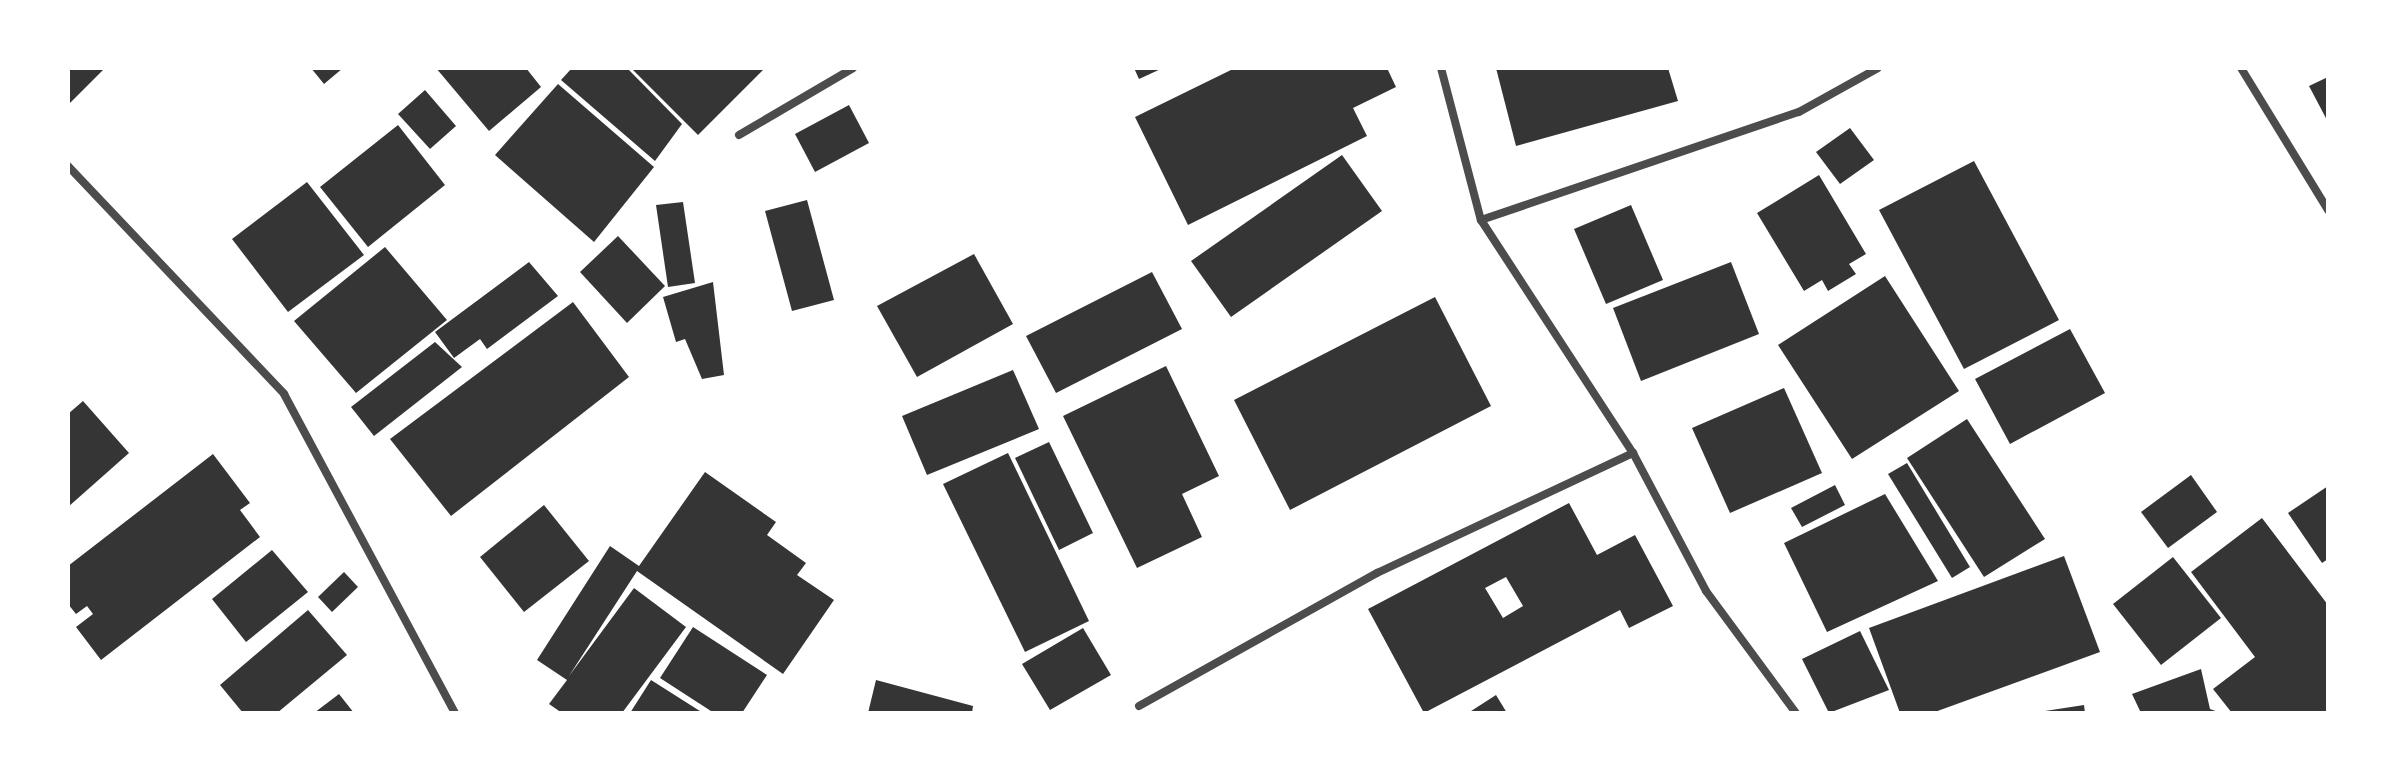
<!DOCTYPE html>
<style>
body{margin:0}
#map{position:relative;width:2396px;height:781px;overflow:hidden;background:#fff;font-family:"Archivo Narrow",sans-serif}
div>[style]{position:absolute}
.building>*{inset:0;background:#353535}
.minor>*{height:8px;margin:-4px;padding:0 4px;transform-origin:4px;border-radius:4px;background:#4c4c4c}
span{translate:-50% -50%;white-space:nowrap;text-align:center;line-height:1.15;-webkit-text-stroke:6px #fff;paint-order:stroke}
.frame{position:absolute;inset:0;border:70px solid #fff;pointer-events:none}
</style>
<div id="map">
<div class="building">
<i style="clip-path:polygon(68px 68px,105px 68px,68px 105px)"></i>
<i style="clip-path:polygon(311px 68px,343px 68px,324px 84px)"></i>
<i style="clip-path:polygon(436px 68px,526px 68px,541px 87px,489px 131px)"></i>
<i style="clip-path:polygon(572px 68px,627px 68px,682px 124px,655px 161px,561px 80px)"></i>
<i style="clip-path:polygon(631px 68px,765px 68px,698px 135px)"></i>
<i style="clip-path:polygon(1134px 68px,1163px 68px,1139px 79px)"></i>
<i style="clip-path:polygon(1235px 68px,1387px 68px,1396px 87px,1353px 108px,1367px 136px,1188px 225px,1135px 117px)"></i>
<i style="clip-path:polygon(1496px 68px,1668px 68px,1678px 101px,1516px 146px)"></i>
<i style="clip-path:polygon(2328px 77px,2328px 122px,2309px 86px)"></i>
<i style="clip-path:polygon(558px 84px,654px 167px,594px 242px,495px 155px)"></i>
<i style="clip-path:polygon(425px 90px,456px 126px,430px 149px,398px 114px)"></i>
<i style="clip-path:polygon(849px 105px,869px 143px,815px 172px,795px 134px)"></i>
<i style="clip-path:polygon(398px 125px,445px 185px,368px 247px,320px 187px)"></i>
<i style="clip-path:polygon(1850px 128px,1874px 160px,1840px 184px,1816px 152px)"></i>
<i style="clip-path:polygon(1342px 155px,1382px 211px,1231px 317px,1191px 261px)"></i>
<i style="clip-path:polygon(1974px 161px,2059px 320px,1964px 369px,1879px 210px)"></i>
<i style="clip-path:polygon(1819px 175px,1866px 254px,1849px 264px,1856px 274px,1828px 291px,1822px 280px,1804px 291px,1757px 213px)"></i>
<i style="clip-path:polygon(307px 182px,364px 255px,288px 312px,232px 239px)"></i>
<i style="clip-path:polygon(807px 200px,834px 300px,792px 311px,765px 211px)"></i>
<i style="clip-path:polygon(683px 202px,695px 283px,668px 287px,656px 205px)"></i>
<i style="clip-path:polygon(1631px 205px,1663px 280px,1606px 304px,1574px 229px)"></i>
<i style="clip-path:polygon(618px 236px,665px 286px,627px 323px,580px 272px)"></i>
<i style="clip-path:polygon(385px 247px,447px 320px,356px 393px,294px 321px)"></i>
<i style="clip-path:polygon(974px 254px,1013px 324px,917px 377px,877px 306px)"></i>
<i style="clip-path:polygon(529px 262px,558px 296px,487px 349px,480px 339px,454px 358px,435px 332px)"></i>
<i style="clip-path:polygon(1731px 262px,1759px 334px,1641px 381px,1613px 308px)"></i>
<i style="clip-path:polygon(1152px 272px,1182px 329px,1056px 393px,1026px 336px)"></i>
<i style="clip-path:polygon(1885px 276px,1959px 391px,1852px 459px,1778px 345px)"></i>
<i style="clip-path:polygon(713px 282px,724px 375px,702px 379px,685px 339px,676px 342px,663px 297px)"></i>
<i style="clip-path:polygon(1435px 297px,1491px 406px,1290px 510px,1234px 400px)"></i>
<i style="clip-path:polygon(573px 302px,629px 377px,451px 516px,390px 439px)"></i>
<i style="clip-path:polygon(2070px 329px,2105px 393px,2010px 444px,1975px 379px)"></i>
<i style="clip-path:polygon(435px 342px,462px 367px,374px 436px,351px 407px)"></i>
<i style="clip-path:polygon(1166px 366px,1219px 476px,1182px 494px,1202px 537px,1137px 568px,1063px 416px)"></i>
<i style="clip-path:polygon(1013px 370px,1039px 429px,927px 475px,902px 416px)"></i>
<i style="clip-path:polygon(1784px 388px,1822px 473px,1730px 513px,1692px 428px)"></i>
<i style="clip-path:polygon(83px 401px,129px 453px,68px 507px,68px 414px)"></i>
<i style="clip-path:polygon(1967px 419px,2045px 539px,1984px 577px,1907px 458px)"></i>
<i style="clip-path:polygon(1049px 442px,1093px 533px,1059px 550px,1015px 458px)"></i>
<i style="clip-path:polygon(1008px 453px,1089px 621px,1025px 652px,943px 484px)"></i>
<i style="clip-path:polygon(213px 454px,250px 503px,240px 510px,260px 537px,101px 660px,76px 627px,93px 614px,87px 606px,76px 614px,68px 604px,68px 566px)"></i>
<i style="clip-path:polygon(1907px 463px,1970px 567px,1952px 578px,1888px 474px)"></i>
<i style="clip-path:polygon(705px 472px,776px 522px,767px 535px,806px 563px,797px 575px,834px 600px,783px 674px,637px 571px,569px 676px,634px 588px,686px 627px,622px 713px,562px 713px,549px 704px,567px 680px,537px 660px,610px 546px,639px 566px)"></i>
<i style="clip-path:polygon(2191px 475px,2217px 512px,2168px 548px,2141px 512px)"></i>
<i style="clip-path:polygon(1835px 485px,1845px 505px,1802px 527px,1791px 508px)"></i>
<i style="clip-path:polygon(2328px 486px,2328px 559px,2322px 563px,2288px 513px)"></i>
<i style="clip-path:polygon(1885px 494px,1938px 581px,1827px 632px,1784px 543px)"></i>
<i style="clip-path:polygon(evenodd,1569px 503px,1597px 555px,1635px 535px,1673px 606px,1629px 628px,1620px 610px,1424px 713px,1368px 609px,1569px 503px,1506px 577px,1523px 606px,1503px 618px,1485px 588px,1506px 577px)"></i>
<i style="clip-path:polygon(544px 505px,589px 561px,524px 612px,480px 557px)"></i>
<i style="clip-path:polygon(2262px 518px,2328px 605px,2328px 713px,2232px 713px,2213px 689px,2255px 657px,2191px 572px)"></i>
<i style="clip-path:polygon(272px 550px,308px 592px,246px 642px,212px 599px)"></i>
<i style="clip-path:polygon(2064px 556px,2100px 652px,1932px 713px,1900px 713px,1869px 628px)"></i>
<i style="clip-path:polygon(2173px 557px,2221px 618px,2161px 665px,2113px 604px)"></i>
<i style="clip-path:polygon(344px 572px,358px 587px,332px 612px,318px 597px)"></i>
<i style="clip-path:polygon(308px 610px,347px 655px,277px 713px,243px 713px,220px 685px)"></i>
<i style="clip-path:polygon(693px 627px,767px 675px,742px 713px,714px 713px,660px 678px)"></i>
<i style="clip-path:polygon(1083px 628px,1111px 675px,1050px 710px,1022px 664px)"></i>
<i style="clip-path:polygon(1860px 631px,1889px 690px,1829px 713px,1802px 659px)"></i>
<i style="clip-path:polygon(2201px 669px,2210px 709px,2221px 713px,2141px 713px,2132px 694px)"></i>
<i style="clip-path:polygon(651px 680px,703px 713px,630px 713px)"></i>
<i style="clip-path:polygon(876px 680px,973px 706px,972px 713px,868px 713px)"></i>
<i style="clip-path:polygon(339px 694px,354px 713px,314px 713px)"></i>
<i style="clip-path:polygon(1496px 695px,1507px 713px,1468px 713px)"></i>
<i style="clip-path:polygon(2084px 705px,2085px 713px,2045px 713px,2045px 711px)"></i>
</div>
<div class="minor">
<i style="left:1441px;top:68px;width:157px;rotate:75.3deg"></i>
<i style="left:1481px;top:220px;width:278px;rotate:56.9deg"></i>
<i style="left:1633px;top:453px;width:156px;rotate:62.1deg"></i>
<i style="left:1706px;top:591px;width:152px;rotate:53.6deg"></i>
<i style="left:2241px;top:68px;width:167px;rotate:58.5deg"></i>
<i style="left:739px;top:135px;width:132px;rotate:-30.4deg"></i>
<i style="left:68px;top:166px;width:314px;rotate:46.5deg"></i>
<i style="left:284px;top:394px;width:362px;rotate:61.8deg"></i>
<i style="left:1481px;top:220px;width:336px;rotate:-18.8deg"></i>
<i style="left:1799px;top:112px;width:90px;rotate:-29.1deg"></i>
<i style="left:1139px;top:706px;width:273px;rotate:-29.2deg"></i>
<i style="left:1377px;top:573px;width:283px;rotate:-25.1deg"></i>
</div>
<div class="frame"></div>
</div>
